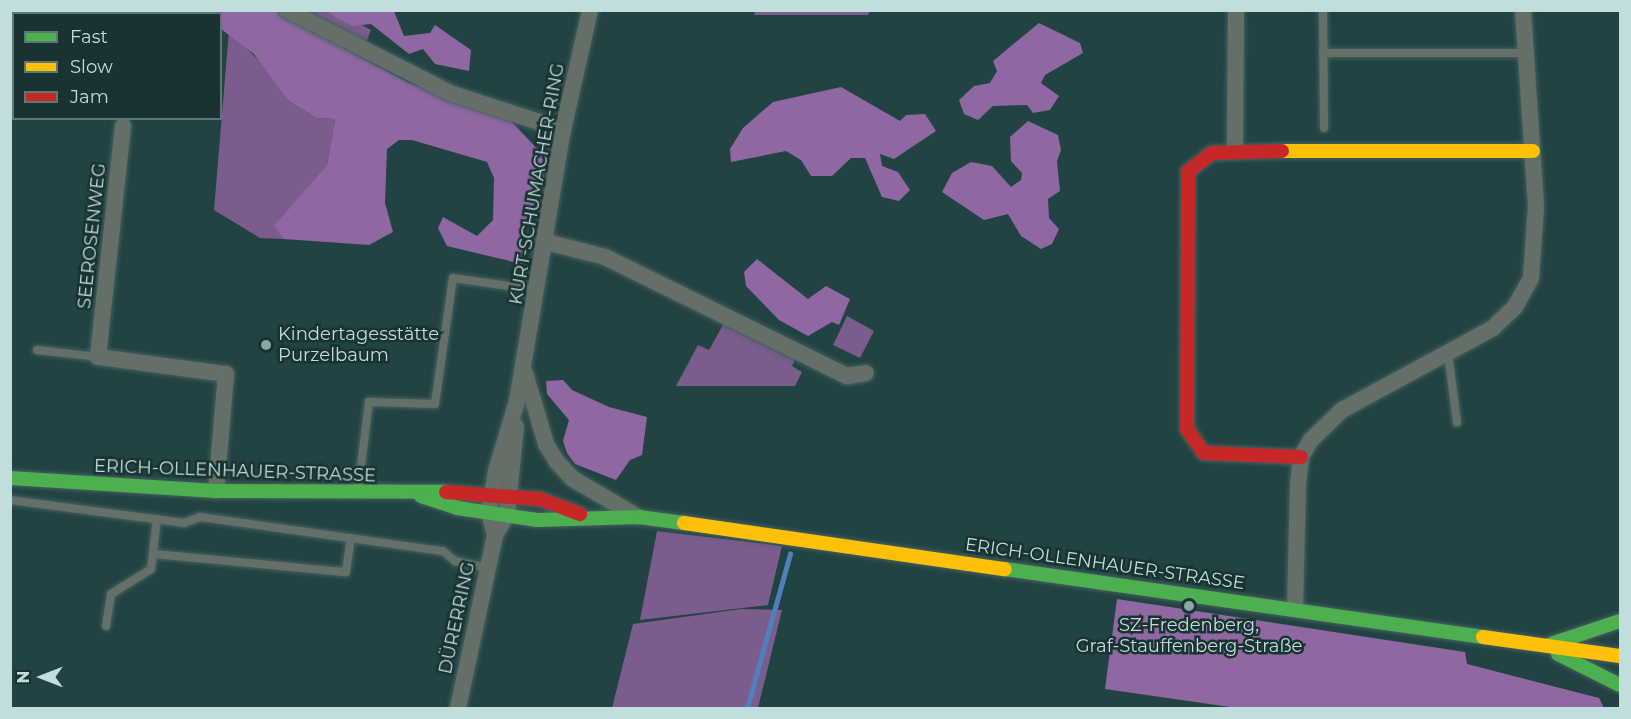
<!DOCTYPE html>
<meta charset="utf-8">
<style>
body{margin:0}
#map{position:relative;width:1631px;height:719px;overflow:hidden;background:#224343;font-family:Montserrat,sans-serif}
div>[style]{position:absolute}
.green>*{inset:0;background:#7a5c8d}
.forest>*{inset:0;background:#8f68a3}
.stream>*{height:4.5px;margin:-2.25px;padding:0 2.25px;transform-origin:2.25px;border-radius:2.25px;background:#5080bc}
.roads{filter:drop-shadow(0 0 2px #445f5f) drop-shadow(0 0 2px #445f5f)}
.lane>*{height:8px;margin:-4px;padding:0 4px;transform-origin:4px;border-radius:4px;background:#646f67}
.street>*{height:16px;margin:-8px;padding:0 8px;transform-origin:8px;border-radius:8px;background:#646f67}
.fast>*{height:14px;margin:-7px;padding:0 7px;transform-origin:7px;border-radius:7px;background:#4caf50}
.slow>*{height:14px;margin:-7px;padding:0 7px;transform-origin:7px;border-radius:7px;background:#ffc107}
.jam>*{height:14px;margin:-7px;padding:0 7px;transform-origin:7px;border-radius:7px;background:#c62828}
.dots>*{width:16px;height:16px;translate:-50% -50%;box-sizing:border-box;border:3px solid #1a3232;border-radius:50%}
span{translate:-50% -50%;white-space:nowrap;text-align:center;line-height:1.15;-webkit-text-stroke:5px #1a3232;paint-order:stroke}
.street-label{font-size:18px;color:#c1dddd}
.poi-label{font-size:18px;color:#c1dddd}
.left{translate:0 -50%;text-align:left}
.frame{position:absolute;inset:0;border:12px solid #c1dddd;pointer-events:none}
.legend{position:absolute;left:12px;top:12px;width:210px;height:108px;box-sizing:border-box;background:#1a3232;border:2px solid #5d7676;margin:0;padding:8px 10px;list-style:none;font-size:18px;color:#c1dddd}
.legend li{display:flex;align-items:center;gap:12px;height:30px}
.legend b{width:30px;border:2px solid #5d7676}
.north{position:absolute;left:12px;top:647px;width:60px;height:60px;-webkit-text-stroke:4px #1a3232;paint-order:stroke;rotate:270deg;font-size:16px;font-weight:700;line-height:24px;text-align:center;color:#c1dddd}
.north::after{content:'';display:block;margin:auto;width:21px;height:27px;background:#c1dddd;clip-path:polygon(50% 0,100% 100%,50% 72%,0 100%)}
</style>
<div id="map">
<div class="green">
<i style="clip-path:polygon(756px 10px,870px 10px,870px 11px,868px 15px,754px 15px)"></i>
<i style="clip-path:polygon(287px 11px,335px 11px,371px 30px,363px 50px)"></i>
<i style="clip-path:polygon(229px 30px,279px 81px,289px 101px,316px 118px,335px 119px,327px 165px,275px 226px,284px 239px,260px 238px,214px 210px)"></i>
<i style="clip-path:polygon(847px 316px,874px 331px,860px 358px,833px 345px)"></i>
<i style="clip-path:polygon(724px 323px,795px 360px,792px 366px,802px 372px,795px 386px,676px 386px,698px 345px,709px 350px)"></i>
<i style="clip-path:polygon(657px 531px,782px 546px,768px 605px,640px 620px)"></i>
<i style="clip-path:polygon(741px 609px,782px 610px,758px 708px,612px 708px,633px 624px)"></i>
</div>
<div class="forest">
<i style="clip-path:polygon(29px 10px,276px 11px,407px 82px,511px 121px,543px 155px,544px 186px,520px 230px,530px 244px,522px 264px,447px 246px,438px 228px,443px 217px,477px 236px,493px 220px,494px 178px,487px 162px,412px 140px,399px 140px,387px 149px,385px 203px,393px 232px,369px 245px,284px 239px,274px 226px,327px 165px,335px 119px,316px 118px,289px 101px,254px 54px,221px 29px,220px 14px)"></i>
<i style="clip-path:polygon(326px 11px,394px 11px,404px 36px,430px 33px,435px 25px,471px 50px,469px 71px,435px 64px,423px 49px,409px 54px,371px 24px,352px 26px)"></i>
<i style="clip-path:polygon(1039px 23px,1080px 43px,1083px 53px,1045px 75px,1041px 83px,1059px 96px,1050px 110px,1033px 113px,1027px 105px,993px 106px,978px 120px,964px 114px,959px 100px,974px 86px,990px 83px,997px 71px,993px 61px)"></i>
<i style="clip-path:polygon(841px 87px,900px 121px,906px 115px,925px 114px,936px 131px,894px 159px,880px 154px,882px 166px,898px 172px,910px 190px,899px 201px,882px 197px,865px 158px,851px 158px,832px 176px,811px 176px,801px 160px,786px 151px,731px 162px,730px 149px,743px 128px,773px 102px)"></i>
<i style="clip-path:polygon(1028px 121px,1058px 135px,1061px 150px,1057px 161px,1060px 191px,1048px 199px,1049px 218px,1059px 229px,1052px 244px,1041px 249px,1021px 236px,1008px 214px,984px 220px,942px 192px,952px 173px,971px 162px,992px 166px,1011px 187px,1021px 180px,1022px 173px,1011px 161px,1010px 137px)"></i>
<i style="clip-path:polygon(757px 259px,808px 299px,826px 286px,850px 299px,839px 325px,832px 322px,808px 336px,779px 320px,746px 286px,744px 272px)"></i>
<i style="clip-path:polygon(563px 380px,572px 390px,609px 407px,647px 417px,642px 455px,630px 460px,616px 480px,575px 464px,567px 453px,563px 441px,569px 420px,547px 394px,546px 381px)"></i>
<i style="clip-path:polygon(1117px 599px,1465px 652px,1467px 664px,1599px 698px,1604px 708px,1237px 708px,1105px 689px)"></i>
</div>
<div class="stream">
<i style="left:747px;top:708px;width:160px;rotate:-74.4deg"></i>
</div>
<div class="roads">
<div class="lane">
<i style="left:1323px;top:10px;width:118px;rotate:89.5deg"></i>
<i style="left:1323px;top:53px;width:203px"></i>
<i style="left:37px;top:350px;width:61px;rotate:6.5deg"></i>
<i style="left:1448px;top:353px;width:70px;rotate:82.6deg"></i>
<i style="left:358px;top:490px;width:89px;rotate:-82.9deg"></i>
<i style="left:369px;top:402px;width:66px;rotate:1.7deg"></i>
<i style="left:435px;top:404px;width:127px;rotate:-81.9deg"></i>
<i style="left:453px;top:278px;width:85px;rotate:8.1deg"></i>
<i style="left:10px;top:500px;width:176px;rotate:7.5deg"></i>
<i style="left:184px;top:523px;width:17px;rotate:-21deg"></i>
<i style="left:200px;top:517px;width:245px;rotate:8deg"></i>
<i style="left:443px;top:551px;width:16px;rotate:40deg"></i>
<i style="left:455px;top:561px;width:34px;rotate:12deg"></i>
<i style="left:154px;top:554px;width:193px;rotate:5.4deg"></i>
<i style="left:346px;top:572px;width:34px;rotate:-82deg"></i>
<i style="left:106px;top:626px;width:32px;rotate:-81deg"></i>
<i style="left:111px;top:594px;width:47px;rotate:-32deg"></i>
<i style="left:151px;top:569px;width:50px;rotate:-83.2deg"></i>
</div>
<div class="street">
<i style="left:287px;top:10px;width:183px;rotate:27deg"></i>
<i style="left:450px;top:93px;width:119px;rotate:18.1deg"></i>
<i style="left:123px;top:126px;width:232px;rotate:96.2deg"></i>
<i style="left:98px;top:357px;width:129px;rotate:7.6deg"></i>
<i style="left:226px;top:374px;width:117px;rotate:94.9deg"></i>
<i style="left:1235px;top:151px;width:141px;rotate:-89.6deg"></i>
<i style="left:546px;top:242px;width:61px;rotate:14.3deg"></i>
<i style="left:605px;top:257px;width:270px;rotate:26.2deg"></i>
<i style="left:847px;top:376px;width:19px;rotate:-9deg"></i>
<i style="left:525px;top:373px;width:74px;rotate:73.5deg"></i>
<i style="left:546px;top:444px;width:21px;rotate:59deg"></i>
<i style="left:557px;top:462px;width:23px;rotate:47deg"></i>
<i style="left:573px;top:479px;width:75px;rotate:30.3deg"></i>
<i style="left:495px;top:535px;width:23px;rotate:-105deg"></i>
<i style="left:489px;top:513px;width:43px;rotate:-80.5deg"></i>
<i style="left:496px;top:471px;width:73px;rotate:-73.3deg"></i>
<i style="left:517px;top:401px;width:275px;rotate:-80.4deg"></i>
<i style="left:563px;top:130px;width:123px;rotate:-77.3deg"></i>
<i style="left:1295px;top:608px;width:125px;rotate:-88.6deg"></i>
<i style="left:1298px;top:483px;width:26px;rotate:-83deg"></i>
<i style="left:1301px;top:457px;width:20px;rotate:-60deg"></i>
<i style="left:1311px;top:440px;width:43px;rotate:-44.1deg"></i>
<i style="left:1342px;top:410px;width:172px;rotate:-28.5deg"></i>
<i style="left:1493px;top:328px;width:30px;rotate:-44deg"></i>
<i style="left:1515px;top:307px;width:33px;rotate:-61deg"></i>
<i style="left:1531px;top:278px;width:72px;rotate:-86deg"></i>
<i style="left:1536px;top:206px;width:196px;rotate:-93.8deg"></i>
<i style="left:458px;top:708px;width:177px;rotate:-77.9deg"></i>
<i style="left:495px;top:535px;width:23px;rotate:-59deg"></i>
<i style="left:507px;top:515px;width:89px;rotate:-84.2deg"></i>
</div>
<div class="fast">
<i style="left:10px;top:478px;width:206px;rotate:3.6deg"></i>
<i style="left:216px;top:491px;width:230px;rotate:0.2deg"></i>
<i style="left:421px;top:496px;width:38px;rotate:18deg"></i>
<i style="left:457px;top:508px;width:81px;rotate:8.5deg"></i>
<i style="left:537px;top:520px;width:102px;rotate:-1.7deg"></i>
<i style="left:639px;top:517px;width:45px;rotate:7.6deg"></i>
<i style="left:1005px;top:569px;width:483px;rotate:8.1deg"></i>
<i style="left:1551px;top:644px;width:73px;rotate:-18.4deg"></i>
<i style="left:1558px;top:654px;width:69px;rotate:26.6deg"></i>
</div>
<div class="slow">
<i style="left:1282px;top:151px;width:251px"></i>
<i style="left:684px;top:523px;width:324px;rotate:8.2deg"></i>
<i style="left:1483px;top:637px;width:138px;rotate:7.9deg"></i>
</div>
<div class="jam">
<i style="left:1282px;top:151px;width:70px;rotate:178.4deg"></i>
<i style="left:1212px;top:153px;width:31px;rotate:142deg"></i>
<i style="left:1188px;top:172px;width:257px;rotate:90.2deg"></i>
<i style="left:1187px;top:429px;width:29px;rotate:55deg"></i>
<i style="left:1204px;top:453px;width:97px;rotate:2.4deg"></i>
<i style="left:446px;top:492px;width:94px;rotate:4.3deg"></i>
<i style="left:540px;top:499px;width:43px;rotate:20.6deg"></i>
</div>
</div>
<div class="dots">
<i style="left:266px;top:345px;background:#89a7a7"></i>
<i style="left:1189px;top:606px;background:#89a7a7"></i>
</div>
<div class="street-label">
<span style="left:537px;top:184px;rotate:-80deg">KURT-SCHUMACHER-RING</span>
<span style="left:92px;top:236px;rotate:-84deg">SEEROSENWEG</span>
<span style="left:235px;top:471px;rotate:2deg">ERICH-OLLENHAUER-STRASSE</span>
<span style="left:1105px;top:564px;rotate:8deg">ERICH-OLLENHAUER-STRASSE</span>
<span style="left:457px;top:618px;rotate:-78deg">DÜRERRING</span>
</div>
<div class="poi-label">
<span class="left" style="left:278px;top:345px">Kindertagesstätte<br>Purzelbaum</span>
<span style="left:1189px;top:636px">SZ-Fredenberg,<br>Graf-Stauffenberg-Straße</span>
</div>
<div class="frame"></div>
<ul class="legend">
<li><b style="height:8px;background:#4caf50"></b>Fast</li>
<li><b style="height:8px;background:#ffc107"></b>Slow</li>
<li><b style="height:8px;background:#c62828"></b>Jam</li>
</ul>
<div class="north">N</div>
</div>
